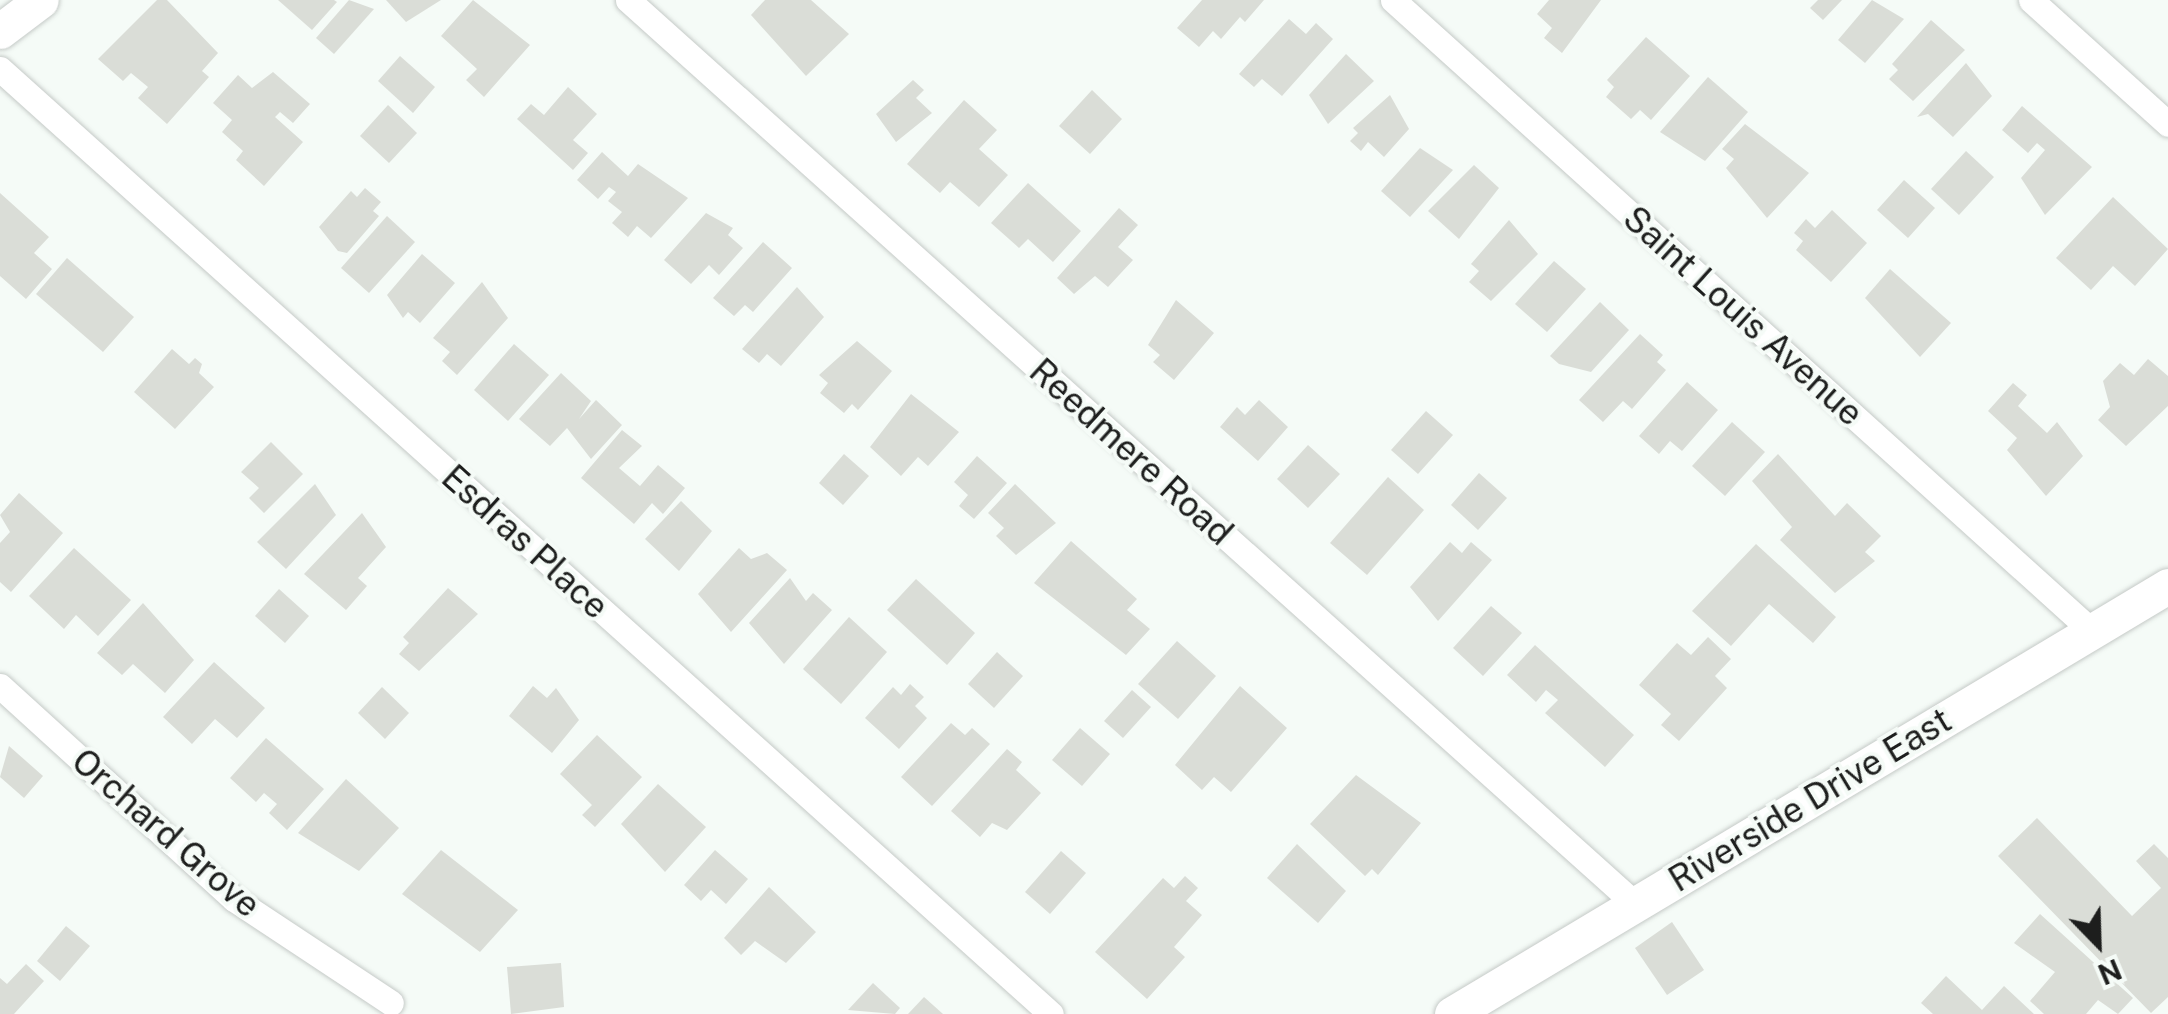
<!DOCTYPE html>
<style>
body{margin:0}
#map{position:relative;width:2168px;height:1014px;overflow:hidden;background:#f5fbf7;font-family:"Public Sans",sans-serif}
div>[style]{position:absolute}
.building>*{inset:0;background:#daddd7}
.roads{filter:drop-shadow(0 0 2px #c5cac7) drop-shadow(0 0 2px #c5cac7)}
.street>*{height:25px;margin:-12.5px;padding:0 12.5px;transform-origin:12.5px;border-radius:12.5px;background:#fff}
.secondary>*{height:35px;margin:-17.5px;padding:0 17.5px;transform-origin:17.5px;border-radius:17.5px;background:#fff}
span{translate:-50% -50%;white-space:nowrap;text-align:center;line-height:1.15;-webkit-text-stroke:8px #f5fbf7;paint-order:stroke}
.street-label{font-size:35px;color:#1d1e1d}
.north{position:absolute;left:2048px;top:894px;width:100px;height:100px;-webkit-text-stroke:8px #f5fbf7;paint-order:stroke;rotate:157deg;font-size:28px;font-weight:700;line-height:40px;text-align:center;color:#1d1e1d}
.north::after{content:'';display:block;margin:auto;width:35px;height:45px;background:#1d1e1d;clip-path:polygon(50% 0,100% 100%,50% 72%,0 100%)}
</style>
<div id="map">
<div class="building">
<i style="clip-path:polygon(157px 0,167px 0,218px 53px,202px 71px,209px 77px,167px 124px,138px 98px,148px 87px,131px 73px,123px 81px,98px 59px)"></i>
<i style="clip-path:polygon(278px 0,334px 0,337px 2px,312px 30px)"></i>
<i style="clip-path:polygon(349px 0,374px 9px,334px 54px,316px 38px)"></i>
<i style="clip-path:polygon(386px 0,441px 0,406px 22px)"></i>
<i style="clip-path:polygon(473px 0,530px 45px,484px 97px,466px 80px,477px 69px,441px 36px)"></i>
<i style="clip-path:polygon(765px 0,811px 0,849px 34px,806px 76px,751px 15px)"></i>
<i style="clip-path:polygon(1202px 0,1264px 0,1245px 22px,1240px 17px,1221px 39px,1213px 31px,1199px 47px,1177px 28px)"></i>
<i style="clip-path:polygon(1549px 0,1601px 0,1562px 53px,1544px 38px,1552px 28px,1537px 14px)"></i>
<i style="clip-path:polygon(1818px 0,1842px 0,1823px 20px,1810px 8px)"></i>
<i style="clip-path:polygon(1872px 0,1904px 19px,1865px 63px,1838px 40px)"></i>
<i style="clip-path:polygon(1289px 19px,1306px 34px,1316px 23px,1333px 39px,1282px 96px,1262px 79px,1254px 87px,1239px 74px)"></i>
<i style="clip-path:polygon(1931px 20px,1965px 50px,1913px 101px,1889px 79px,1898px 70px,1892px 64px)"></i>
<i style="clip-path:polygon(1646px 37px,1690px 76px,1651px 120px,1640px 110px,1631px 119px,1606px 97px,1614px 87px,1607px 80px)"></i>
<i style="clip-path:polygon(1346px 54px,1374px 81px,1328px 124px,1309px 95px)"></i>
<i style="clip-path:polygon(400px 56px,435px 87px,413px 113px,378px 81px)"></i>
<i style="clip-path:polygon(1966px 63px,1992px 96px,1953px 137px,1928px 114px,1917px 117px)"></i>
<i style="clip-path:polygon(273px 72px,310px 104px,293px 123px,280px 112px,275px 117px,303px 142px,264px 186px,236px 160px,243px 151px,222px 132px,232px 120px,213px 103px,238px 75px,252px 88px)"></i>
<i style="clip-path:polygon(1708px 77px,1748px 112px,1705px 161px,1660px 132px)"></i>
<i style="clip-path:polygon(913px 80px,924px 90px,916px 98px,932px 113px,896px 142px,876px 114px)"></i>
<i style="clip-path:polygon(568px 87px,597px 114px,573px 140px,588px 153px,573px 170px,517px 119px,531px 104px,544px 115px)"></i>
<i style="clip-path:polygon(1092px 90px,1122px 119px,1090px 154px,1059px 126px)"></i>
<i style="clip-path:polygon(1390px 95px,1409px 129px,1384px 157px,1368px 142px,1361px 151px,1350px 141px,1358px 133px,1353px 128px)"></i>
<i style="clip-path:polygon(964px 100px,997px 130px,979px 149px,1008px 175px,979px 207px,950px 182px,940px 193px,907px 164px)"></i>
<i style="clip-path:polygon(388px 105px,417px 133px,389px 163px,360px 136px)"></i>
<i style="clip-path:polygon(2022px 106px,2092px 167px,2045px 215px,2021px 178px,2045px 150px,2037px 143px,2028px 153px,2002px 130px)"></i>
<i style="clip-path:polygon(1745px 124px,1809px 173px,1767px 218px,1726px 168px,1734px 159px,1722px 149px)"></i>
<i style="clip-path:polygon(1420px 148px,1453px 170px,1410px 217px,1381px 191px)"></i>
<i style="clip-path:polygon(1966px 151px,1994px 177px,1959px 215px,1931px 189px)"></i>
<i style="clip-path:polygon(602px 152px,628px 176px,638px 164px,688px 198px,651px 238px,637px 226px,628px 237px,612px 223px,622px 212px,608px 201px,616px 192px,609px 187px,598px 199px,577px 180px)"></i>
<i style="clip-path:polygon(1474px 165px,1499px 188px,1459px 239px,1428px 211px)"></i>
<i style="clip-path:polygon(1904px 180px,1935px 208px,1908px 238px,1877px 210px)"></i>
<i style="clip-path:polygon(1028px 183px,1081px 231px,1053px 262px,1028px 239px,1019px 248px,991px 223px)"></i>
<i style="clip-path:polygon(365px 188px,381px 202px,373px 211px,379px 216px,347px 253px,338px 251px,319px 227px,351px 191px,357px 197px)"></i>
<i style="clip-path:polygon(0 193px,49px 237px,34px 253px,52px 269px,26px 299px,0 276px)"></i>
<i style="clip-path:polygon(2113px 197px,2168px 249px,2135px 286px,2113px 266px,2091px 290px,2056px 258px)"></i>
<i style="clip-path:polygon(1119px 208px,1138px 225px,1118px 247px,1133px 260px,1108px 287px,1095px 276px,1074px 294px,1057px 278px)"></i>
<i style="clip-path:polygon(1832px 210px,1867px 243px,1831px 282px,1796px 250px,1803px 241px,1794px 233px,1806px 219px,1815px 228px)"></i>
<i style="clip-path:polygon(706px 213px,733px 228px,728px 235px,743px 248px,719px 275px,709px 265px,691px 284px,664px 260px)"></i>
<i style="clip-path:polygon(387px 216px,415px 242px,369px 293px,341px 268px)"></i>
<i style="clip-path:polygon(1509px 220px,1538px 254px,1491px 301px,1469px 282px,1479px 271px,1471px 264px)"></i>
<i style="clip-path:polygon(763px 242px,792px 268px,753px 312px,745px 305px,734px 316px,713px 298px)"></i>
<i style="clip-path:polygon(422px 254px,455px 283px,420px 323px,408px 312px,403px 318px,387px 295px)"></i>
<i style="clip-path:polygon(67px 258px,134px 317px,103px 352px,36px 294px)"></i>
<i style="clip-path:polygon(1554px 261px,1586px 289px,1547px 332px,1515px 304px)"></i>
<i style="clip-path:polygon(1890px 269px,1951px 323px,1920px 357px,1865px 298px)"></i>
<i style="clip-path:polygon(482px 282px,508px 318px,457px 375px,442px 361px,450px 352px,433px 338px)"></i>
<i style="clip-path:polygon(797px 287px,824px 317px,781px 366px,767px 354px,759px 363px,742px 349px)"></i>
<i style="clip-path:polygon(1176px 300px,1214px 333px,1174px 380px,1153px 362px,1160px 355px,1148px 345px)"></i>
<i style="clip-path:polygon(1600px 302px,1629px 330px,1591px 372px,1559px 364px,1550px 356px)"></i>
<i style="clip-path:polygon(1640px 334px,1663px 355px,1657px 362px,1666px 370px,1632px 409px,1623px 401px,1603px 422px,1579px 400px)"></i>
<i style="clip-path:polygon(857px 341px,892px 371px,858px 410px,852px 404px,844px 413px,820px 393px,828px 383px,819px 375px)"></i>
<i style="clip-path:polygon(514px 344px,549px 375px,508px 421px,474px 390px)"></i>
<i style="clip-path:polygon(172px 349px,189px 364px,195px 358px,202px 364px,199px 373px,214px 387px,175px 429px,134px 392px)"></i>
<i style="clip-path:polygon(2148px 359px,2168px 376px,2168px 406px,2126px 446px,2098px 420px,2110px 407px,2103px 381px,2120px 363px,2134px 375px)"></i>
<i style="clip-path:polygon(561px 373px,591px 401px,579px 419px,596px 400px,622px 425px,591px 459px,567px 428px,550px 446px,519px 419px)"></i>
<i style="clip-path:polygon(1687px 382px,1718px 410px,1682px 451px,1670px 441px,1659px 454px,1639px 436px)"></i>
<i style="clip-path:polygon(2013px 383px,2027px 395px,2018px 406px,2047px 433px,2057px 422px,2083px 456px,2046px 496px,2007px 450px,2017px 438px,1988px 411px)"></i>
<i style="clip-path:polygon(911px 394px,959px 432px,928px 466px,918px 457px,901px 476px,870px 447px)"></i>
<i style="clip-path:polygon(1259px 400px,1288px 427px,1258px 461px,1220px 427px,1237px 407px,1245px 415px)"></i>
<i style="clip-path:polygon(1426px 411px,1453px 435px,1418px 474px,1391px 450px)"></i>
<i style="clip-path:polygon(1732px 422px,1765px 452px,1725px 496px,1692px 466px)"></i>
<i style="clip-path:polygon(622px 430px,642px 446px,619px 468px,640px 486px,658px 465px,685px 488px,663px 514px,652px 503px,634px 524px,581px 478px)"></i>
<i style="clip-path:polygon(271px 442px,303px 474px,264px 513px,249px 498px,259px 488px,241px 472px)"></i>
<i style="clip-path:polygon(1308px 445px,1340px 474px,1308px 508px,1277px 479px)"></i>
<i style="clip-path:polygon(844px 454px,869px 476px,843px 505px,819px 483px)"></i>
<i style="clip-path:polygon(1778px 454px,1835px 516px,1847px 503px,1881px 536px,1865px 552px,1875px 561px,1835px 593px,1780px 540px,1792px 527px,1752px 481px)"></i>
<i style="clip-path:polygon(977px 456px,1007px 483px,974px 519px,959px 506px,968px 495px,954px 482px)"></i>
<i style="clip-path:polygon(1479px 473px,1507px 498px,1478px 530px,1451px 505px)"></i>
<i style="clip-path:polygon(1388px 477px,1424px 510px,1367px 575px,1330px 543px)"></i>
<i style="clip-path:polygon(315px 484px,336px 515px,286px 569px,257px 542px)"></i>
<i style="clip-path:polygon(1015px 484px,1056px 523px,1016px 555px,996px 536px,1004px 528px,988px 513px)"></i>
<i style="clip-path:polygon(19px 493px,63px 533px,11px 592px,0 582px,0 543px,10px 532px,0 515px)"></i>
<i style="clip-path:polygon(681px 501px,712px 531px,679px 571px,645px 539px)"></i>
<i style="clip-path:polygon(362px 513px,386px 547px,358px 578px,367px 586px,346px 610px,304px 574px)"></i>
<i style="clip-path:polygon(1071px 541px,1137px 599px,1127px 610px,1150px 629px,1126px 655px,1034px 583px)"></i>
<i style="clip-path:polygon(1450px 542px,1462px 553px,1471px 542px,1492px 560px,1438px 621px,1410px 587px)"></i>
<i style="clip-path:polygon(1756px 544px,1836px 617px,1813px 643px,1769px 604px,1731px 646px,1692px 611px)"></i>
<i style="clip-path:polygon(74px 548px,131px 600px,98px 636px,76px 615px,64px 629px,29px 596px)"></i>
<i style="clip-path:polygon(739px 548px,751px 559px,767px 553px,787px 570px,731px 632px,698px 594px)"></i>
<i style="clip-path:polygon(790px 578px,806px 601px,813px 593px,832px 610px,784px 664px,749px 623px)"></i>
<i style="clip-path:polygon(916px 579px,975px 633px,947px 665px,887px 610px)"></i>
<i style="clip-path:polygon(448px 588px,478px 614px,419px 671px,399px 654px,409px 643px,403px 637px)"></i>
<i style="clip-path:polygon(279px 589px,309px 616px,285px 643px,255px 616px)"></i>
<i style="clip-path:polygon(143px 603px,194px 660px,165px 693px,133px 664px,122px 675px,97px 653px)"></i>
<i style="clip-path:polygon(1491px 606px,1522px 633px,1483px 676px,1453px 648px)"></i>
<i style="clip-path:polygon(849px 617px,887px 652px,841px 704px,803px 669px)"></i>
<i style="clip-path:polygon(1708px 637px,1731px 659px,1715px 676px,1727px 688px,1679px 741px,1661px 725px,1671px 714px,1639px 685px,1677px 643px,1691px 655px)"></i>
<i style="clip-path:polygon(1177px 641px,1216px 676px,1178px 719px,1138px 684px)"></i>
<i style="clip-path:polygon(1535px 645px,1634px 735px,1605px 767px,1545px 713px,1558px 700px,1546px 690px,1536px 702px,1507px 675px)"></i>
<i style="clip-path:polygon(997px 652px,1023px 676px,994px 708px,968px 684px)"></i>
<i style="clip-path:polygon(214px 662px,265px 708px,237px 738px,215px 719px,192px 744px,163px 717px)"></i>
<i style="clip-path:polygon(910px 684px,924px 697px,915px 706px,927px 718px,899px 749px,865px 718px,893px 687px,901px 695px)"></i>
<i style="clip-path:polygon(533px 686px,547px 698px,556px 688px,579px 720px,552px 753px,509px 716px)"></i>
<i style="clip-path:polygon(1240px 686px,1287px 728px,1231px 792px,1214px 777px,1202px 790px,1175px 765px)"></i>
<i style="clip-path:polygon(382px 687px,409px 713px,385px 739px,358px 713px)"></i>
<i style="clip-path:polygon(1132px 690px,1151px 707px,1123px 738px,1104px 721px)"></i>
<i style="clip-path:polygon(951px 723px,965px 735px,972px 728px,990px 744px,932px 806px,901px 777px)"></i>
<i style="clip-path:polygon(1080px 728px,1110px 754px,1082px 786px,1052px 760px)"></i>
<i style="clip-path:polygon(597px 735px,642px 777px,595px 827px,582px 815px,592px 805px,560px 774px)"></i>
<i style="clip-path:polygon(266px 738px,324px 789px,287px 830px,269px 813px,277px 804px,264px 793px,256px 802px,230px 778px)"></i>
<i style="clip-path:polygon(9px 746px,43px 776px,24px 798px,0 777px)"></i>
<i style="clip-path:polygon(1007px 749px,1022px 762px,1016px 770px,1041px 793px,1007px 830px,992px 823px,980px 837px,951px 811px)"></i>
<i style="clip-path:polygon(1356px 775px,1421px 823px,1378px 875px,1372px 869px,1365px 876px,1310px 824px)"></i>
<i style="clip-path:polygon(346px 779px,399px 828px,359px 871px,298px 833px)"></i>
<i style="clip-path:polygon(658px 784px,706px 827px,665px 872px,621px 824px)"></i>
<i style="clip-path:polygon(2037px 818px,2132px 916px,2161px 888px,2136px 861px,2154px 844px,2168px 858px,2168px 997px,2151px 1013px,1998px 856px)"></i>
<i style="clip-path:polygon(1297px 844px,1346px 891px,1318px 923px,1267px 878px)"></i>
<i style="clip-path:polygon(441px 850px,518px 910px,480px 952px,402px 894px)"></i>
<i style="clip-path:polygon(715px 850px,748px 879px,726px 904px,711px 890px,701px 901px,684px 885px)"></i>
<i style="clip-path:polygon(1061px 851px,1086px 873px,1050px 914px,1025px 892px)"></i>
<i style="clip-path:polygon(1185px 876px,1198px 888px,1186px 901px,1202px 915px,1174px 947px,1185px 957px,1147px 999px,1095px 952px,1163px 878px,1174px 888px)"></i>
<i style="clip-path:polygon(769px 887px,816px 932px,786px 963px,755px 941px,741px 955px,724px 938px)"></i>
<i style="clip-path:polygon(2040px 914px,2133px 998px,2118px 1014px,2098px 1000px,2086px 1014px,2044px 1014px,2030px 1001px,2055px 972px,2014px 943px)"></i>
<i style="clip-path:polygon(1672px 922px,1704px 970px,1667px 995px,1635px 948px)"></i>
<i style="clip-path:polygon(66px 926px,90px 946px,60px 981px,37px 961px)"></i>
<i style="clip-path:polygon(561px 963px,564px 1007px,511px 1014px,507px 967px)"></i>
<i style="clip-path:polygon(26px 964px,44px 981px,14px 1014px,0 1014px,0 978px,7px 984px)"></i>
<i style="clip-path:polygon(1946px 976px,1982px 1010px,2004px 986px,2034px 1014px,1933px 1014px,1921px 1003px)"></i>
<i style="clip-path:polygon(873px 983px,900px 1008px,895px 1014px,848px 1010px)"></i>
<i style="clip-path:polygon(924px 997px,943px 1014px,908px 1014px)"></i>
</div>
<div class="roads">
<div class="street">
<i style="left:628px;top:0;width:1353px;rotate:41.91deg"></i>
<i style="left:1393px;top:0;width:943px;rotate:42.08deg"></i>
<i style="left:2031px;top:0;width:185px;rotate:42.1deg"></i>
<i style="left:0;top:69px;width:1413px;rotate:41.96deg"></i>
<i style="left:0;top:686px;width:316px;rotate:42.3deg"></i>
<i style="left:234px;top:899px;width:188px;rotate:33.5deg"></i>
</div>
<div class="secondary">
<i style="left:0;top:31px;width:51px;rotate:-37.1deg"></i>
<i style="left:1452px;top:1014px;width:834px;rotate:-30.87deg"></i>
</div>
</div>
<div class="street-label">
<span style="left:1743px;top:316px;rotate:42deg">Saint Louis Avenue</span>
<span style="left:1131px;top:452px;rotate:42deg">Reedmere Road</span>
<span style="left:525px;top:542px;rotate:42deg">Esdras Place</span>
<span style="left:1810px;top:800px;rotate:-31deg">Riverside Drive East</span>
<span style="left:166px;top:833px;rotate:41deg">Orchard Grove</span>
</div>
<div class="north">N</div>
</div>
